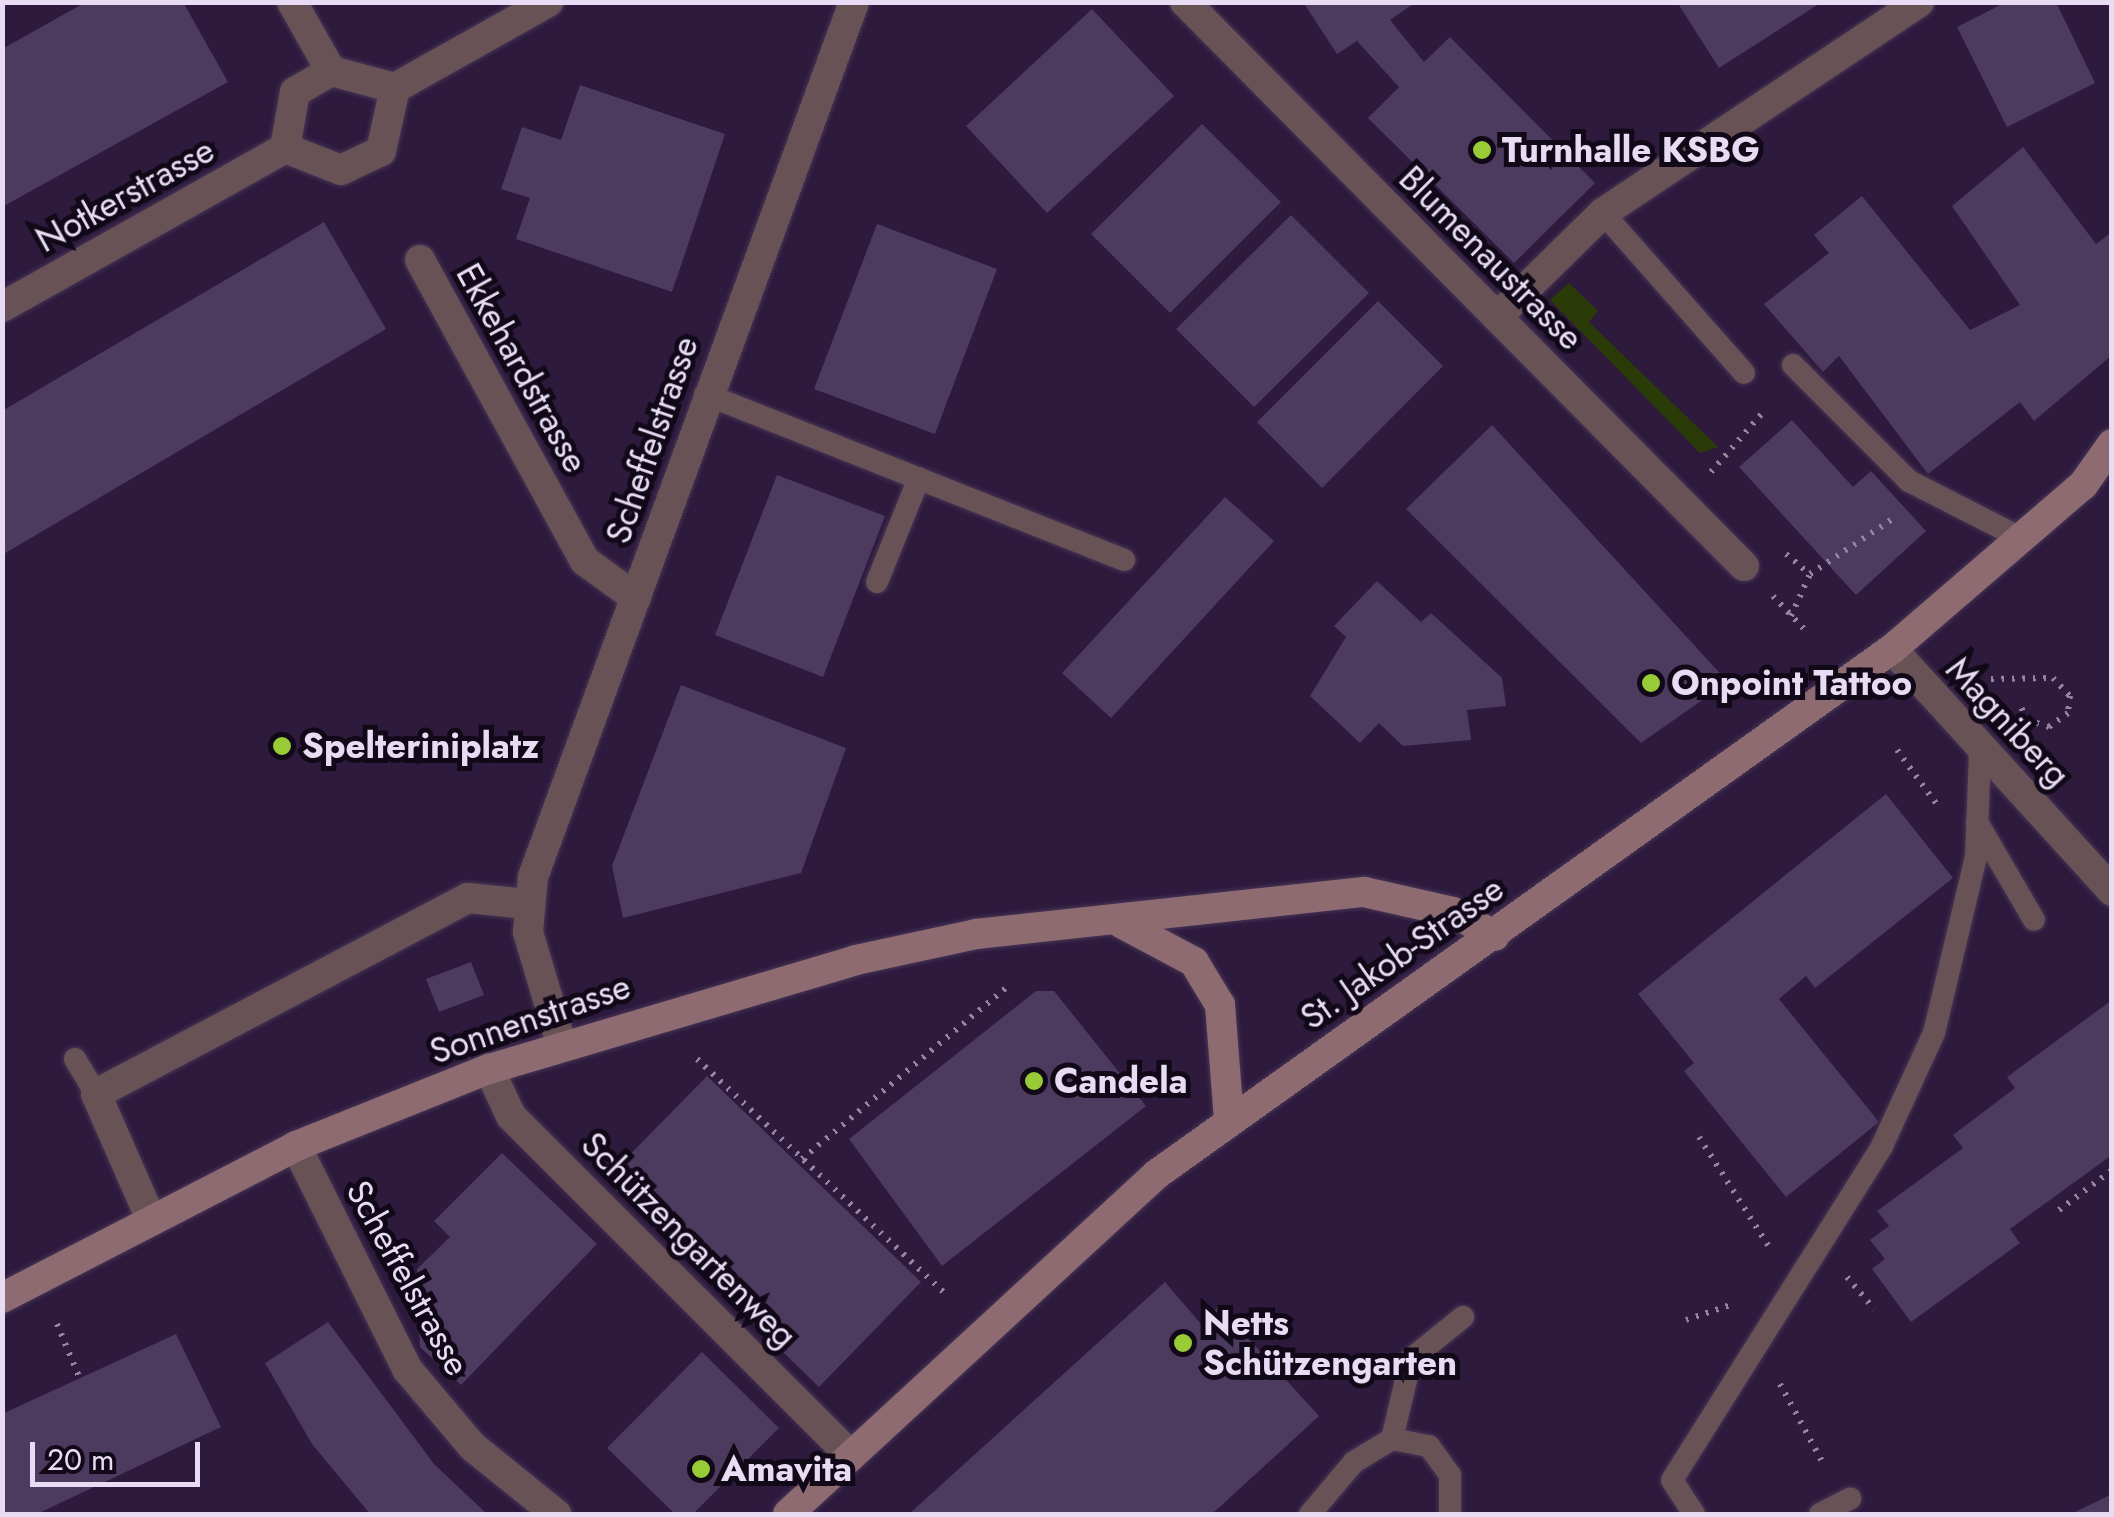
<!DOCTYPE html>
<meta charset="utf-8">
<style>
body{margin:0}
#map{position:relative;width:2114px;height:1517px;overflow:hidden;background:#2d1a3d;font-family:Jost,sans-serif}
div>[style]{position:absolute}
.green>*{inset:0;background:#2a3b07}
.building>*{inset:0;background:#4d3a5f}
.path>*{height:6px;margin-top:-3px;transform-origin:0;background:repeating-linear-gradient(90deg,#9384a0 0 2.5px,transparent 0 10.5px)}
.roads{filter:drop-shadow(0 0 2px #473556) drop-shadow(0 0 2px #473556)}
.lane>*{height:22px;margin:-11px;padding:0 11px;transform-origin:11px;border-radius:11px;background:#685256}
.street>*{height:30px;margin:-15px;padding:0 15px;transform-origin:15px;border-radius:15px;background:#685256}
.secondary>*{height:30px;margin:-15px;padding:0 15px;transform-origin:15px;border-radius:15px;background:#8e6b71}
.dots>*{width:28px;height:28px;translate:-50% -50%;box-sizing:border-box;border:5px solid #110918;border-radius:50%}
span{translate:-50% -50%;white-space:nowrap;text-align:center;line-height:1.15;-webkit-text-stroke:10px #110918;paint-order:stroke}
.poi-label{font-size:35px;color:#e7dcf3;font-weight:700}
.left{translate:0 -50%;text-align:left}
.street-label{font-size:35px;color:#e7dcf3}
.frame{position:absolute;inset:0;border:5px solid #e7dcf3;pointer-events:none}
.scale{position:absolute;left:30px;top:1442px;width:170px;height:45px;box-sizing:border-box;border:5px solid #e7dcf3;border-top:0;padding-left:12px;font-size:30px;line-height:35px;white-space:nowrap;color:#e7dcf3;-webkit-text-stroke:8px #110918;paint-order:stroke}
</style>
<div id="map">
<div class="green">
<i style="clip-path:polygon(1569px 283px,1598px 311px,1589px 322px,1718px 447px,1700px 453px,1550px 300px)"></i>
</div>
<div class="building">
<i style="clip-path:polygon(86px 2px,183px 2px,228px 82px,2px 207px,2px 49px)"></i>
<i style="clip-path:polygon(1303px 2px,1416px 2px,1390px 20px,1424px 62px,1450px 37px,1595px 183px,1514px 263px,1368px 118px,1399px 87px,1357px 41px,1337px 54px)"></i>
<i style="clip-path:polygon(1677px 2px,1822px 2px,1719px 68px)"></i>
<i style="clip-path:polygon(2006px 2px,2056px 2px,2095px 83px,2007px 127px,1957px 27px)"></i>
<i style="clip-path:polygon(1092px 9px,1174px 96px,1047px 213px,966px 126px)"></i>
<i style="clip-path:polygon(580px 85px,725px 134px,672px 292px,516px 239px,530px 198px,501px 189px,522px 127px,561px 140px)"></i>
<i style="clip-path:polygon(1202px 124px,1281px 202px,1170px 313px,1091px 234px)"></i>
<i style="clip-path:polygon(2023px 147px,2096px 244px,2112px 232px,2112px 355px,2034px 421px,2020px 402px,1928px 474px,1839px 356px,1823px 372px,1764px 304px,1829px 253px,1814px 235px,1862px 196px,1970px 330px,2020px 305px,1952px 206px)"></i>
<i style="clip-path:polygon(1291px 215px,1369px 293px,1254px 407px,1176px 329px)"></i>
<i style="clip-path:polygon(324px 222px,386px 329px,2px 555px,2px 411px)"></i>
<i style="clip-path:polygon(877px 224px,997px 269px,935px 434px,814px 389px)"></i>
<i style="clip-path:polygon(1378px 301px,1443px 366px,1322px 488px,1257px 422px)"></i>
<i style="clip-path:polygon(1792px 420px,1853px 487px,1871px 471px,1926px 531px,1856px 595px,1739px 467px)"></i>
<i style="clip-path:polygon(1492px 425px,1728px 682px,1641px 743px,1406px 509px)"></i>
<i style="clip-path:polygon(777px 475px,885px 516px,823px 677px,715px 635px)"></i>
<i style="clip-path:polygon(1225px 497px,1274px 541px,1111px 718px,1062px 673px)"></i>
<i style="clip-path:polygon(1377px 581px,1421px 622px,1431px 613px,1502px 678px,1506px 706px,1467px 710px,1471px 740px,1403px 746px,1379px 723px,1360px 743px,1310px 696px,1346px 637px,1334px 626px)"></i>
<i style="clip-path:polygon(681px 685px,846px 748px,801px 873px,623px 918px,612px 866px)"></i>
<i style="clip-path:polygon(1886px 794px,1953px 878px,1815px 988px,1806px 976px,1779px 999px,1879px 1122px,1786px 1197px,1684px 1071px,1694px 1063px,1638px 994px)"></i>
<i style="clip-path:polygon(471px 962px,484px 995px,439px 1012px,426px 979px)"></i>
<i style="clip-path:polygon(1036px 991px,1054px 991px,1146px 1106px,942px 1266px,849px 1139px)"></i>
<i style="clip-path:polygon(2112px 1000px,2112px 1155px,2010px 1229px,2020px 1243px,1911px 1322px,1872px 1269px,1885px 1259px,1870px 1240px,1889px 1226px,1877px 1211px,1963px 1148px,1953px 1135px,2015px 1088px,2007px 1077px)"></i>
<i style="clip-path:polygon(707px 1076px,921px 1282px,819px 1387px,605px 1180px)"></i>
<i style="clip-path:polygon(502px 1153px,597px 1244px,461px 1385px,420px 1347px,417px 1269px,450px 1237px,434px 1221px)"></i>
<i style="clip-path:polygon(1165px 1282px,1201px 1324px,1219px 1306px,1319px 1416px,1212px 1514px,909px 1514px)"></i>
<i style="clip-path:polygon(328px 1322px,434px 1464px,487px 1514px,370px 1514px,312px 1444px,265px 1363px)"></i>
<i style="clip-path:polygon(176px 1334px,221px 1427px,37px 1514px,2px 1514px,2px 1414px)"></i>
<i style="clip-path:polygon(702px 1352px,779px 1428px,693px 1514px,675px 1514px,607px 1448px)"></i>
<i style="clip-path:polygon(2112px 1494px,2112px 1514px,2071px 1514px)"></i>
</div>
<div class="path">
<i style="left:1711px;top:472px;width:81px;rotate:-49deg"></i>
<i style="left:1786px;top:554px;width:31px;rotate:40deg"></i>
<i style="left:1810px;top:574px;width:101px;rotate:-33.7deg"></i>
<i style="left:1773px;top:596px;width:45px;rotate:46.8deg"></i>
<i style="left:1791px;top:616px;width:46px;rotate:-65.7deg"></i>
<i style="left:1991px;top:679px;width:62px;rotate:-0.9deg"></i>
<i style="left:2053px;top:678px;width:25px;rotate:47deg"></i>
<i style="left:2070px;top:696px;width:17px;rotate:97deg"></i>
<i style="left:2068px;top:713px;width:24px;rotate:144deg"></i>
<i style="left:2049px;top:727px;width:23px;rotate:-162deg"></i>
<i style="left:2027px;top:720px;width:17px;rotate:-115deg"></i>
<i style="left:1897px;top:750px;width:69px;rotate:53.8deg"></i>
<i style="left:697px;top:1059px;width:345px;rotate:43.4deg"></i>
<i style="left:1699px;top:1137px;width:134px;rotate:57.5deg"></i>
<i style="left:802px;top:1159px;width:268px;rotate:-40deg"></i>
<i style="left:2059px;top:1210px;width:66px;rotate:-37deg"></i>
<i style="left:1847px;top:1277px;width:42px;rotate:49.8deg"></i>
<i style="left:1686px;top:1320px;width:50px;rotate:-18.8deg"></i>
<i style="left:57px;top:1324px;width:60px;rotate:67.3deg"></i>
<i style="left:1780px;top:1384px;width:92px;rotate:61.5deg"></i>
</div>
<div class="roads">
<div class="lane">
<i style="left:1603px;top:213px;width:213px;rotate:48.6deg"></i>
<i style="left:1793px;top:365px;width:164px;rotate:45deg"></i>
<i style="left:1909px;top:481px;width:121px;rotate:27deg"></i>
<i style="left:705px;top:394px;width:451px;rotate:21.6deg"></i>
<i style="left:877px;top:582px;width:112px;rotate:-68deg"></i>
<i style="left:1977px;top:822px;width:113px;rotate:59.8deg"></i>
<i style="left:75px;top:1059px;width:41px;rotate:59deg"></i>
<i style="left:1392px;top:1439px;width:82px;rotate:-76.6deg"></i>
<i style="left:1411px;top:1359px;width:67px;rotate:-38.9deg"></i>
<i style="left:1310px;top:1514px;width:68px;rotate:-49.8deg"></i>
<i style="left:1354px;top:1462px;width:44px;rotate:-31.2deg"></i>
<i style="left:1392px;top:1439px;width:38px;rotate:11deg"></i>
<i style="left:1429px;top:1446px;width:36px;rotate:54deg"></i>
<i style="left:1450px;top:1475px;width:39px;rotate:90deg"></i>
<i style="left:1694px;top:1514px;width:40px;rotate:-122.9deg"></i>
<i style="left:1672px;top:1480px;width:395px;rotate:-57.8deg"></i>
<i style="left:1882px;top:1146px;width:124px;rotate:-65.3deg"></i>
<i style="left:1934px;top:1033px;width:181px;rotate:-76.6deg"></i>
<i style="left:1976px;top:857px;width:104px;rotate:-87.8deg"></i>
<i style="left:1820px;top:1514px;width:34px;rotate:-27deg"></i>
</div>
<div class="street">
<i style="left:292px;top:2px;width:79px;rotate:60.5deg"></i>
<i style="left:1185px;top:2px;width:794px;rotate:45.26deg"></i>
<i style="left:395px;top:88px;width:65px;rotate:102.5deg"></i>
<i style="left:381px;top:151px;width:44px;rotate:154.6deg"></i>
<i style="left:341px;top:170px;width:60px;rotate:-158.6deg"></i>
<i style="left:285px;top:148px;width:57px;rotate:-79.9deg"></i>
<i style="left:295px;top:92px;width:42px;rotate:-30.3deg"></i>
<i style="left:331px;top:71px;width:66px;rotate:14.9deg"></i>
<i style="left:395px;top:88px;width:176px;rotate:-29.3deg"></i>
<i style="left:420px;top:260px;width:343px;rotate:61.3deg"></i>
<i style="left:585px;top:561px;width:63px;rotate:36deg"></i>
<i style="left:2px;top:307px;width:325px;rotate:-29.3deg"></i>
<i style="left:1497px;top:317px;width:148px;rotate:-44.5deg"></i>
<i style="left:1603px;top:213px;width:380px;rotate:-33.7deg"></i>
<i style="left:1892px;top:649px;width:327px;rotate:47.7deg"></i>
<i style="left:561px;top:1043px;width:116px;rotate:-106.6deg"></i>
<i style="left:528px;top:932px;width:55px;rotate:-84.8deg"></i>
<i style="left:533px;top:877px;width:932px;rotate:-69.85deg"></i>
<i style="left:489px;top:1069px;width:52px;rotate:64.9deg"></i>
<i style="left:511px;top:1116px;width:479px;rotate:45deg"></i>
<i style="left:296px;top:1146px;width:249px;rotate:63.5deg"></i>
<i style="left:407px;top:1369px;width:102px;rotate:49.8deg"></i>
<i style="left:473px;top:1447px;width:107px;rotate:38.9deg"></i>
<i style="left:150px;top:1217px;width:134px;rotate:-113.7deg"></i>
<i style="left:96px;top:1094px;width:420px;rotate:-27.8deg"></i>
<i style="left:468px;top:898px;width:59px;rotate:5.8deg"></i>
</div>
<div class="secondary">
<i style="left:1121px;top:923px;width:83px;rotate:28.1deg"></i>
<i style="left:1194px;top:962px;width:50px;rotate:58.8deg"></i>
<i style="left:1220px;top:1005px;width:114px;rotate:85.5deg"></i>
<i style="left:2px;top:1298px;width:331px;rotate:-27.3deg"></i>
<i style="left:296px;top:1146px;width:208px;rotate:-21.8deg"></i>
<i style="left:489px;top:1069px;width:383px;rotate:-16.5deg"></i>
<i style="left:856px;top:960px;width:123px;rotate:-12.2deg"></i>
<i style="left:976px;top:934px;width:390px;rotate:-6.2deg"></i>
<i style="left:1364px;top:892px;width:91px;rotate:12.7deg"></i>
<i style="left:1453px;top:912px;width:48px;rotate:29.7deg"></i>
<i style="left:788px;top:1514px;width:502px;rotate:-42.66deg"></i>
<i style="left:1157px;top:1174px;width:903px;rotate:-35.54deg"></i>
<i style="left:1892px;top:649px;width:252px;rotate:-40.7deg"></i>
<i style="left:2083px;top:485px;width:50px;rotate:-54.7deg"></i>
</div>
</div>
<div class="dots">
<i style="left:1482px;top:150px;background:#98cb36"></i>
<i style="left:1651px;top:683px;background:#98cb36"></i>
<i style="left:282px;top:746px;background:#98cb36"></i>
<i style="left:1034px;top:1081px;background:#98cb36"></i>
<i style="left:1183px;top:1343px;background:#98cb36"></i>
<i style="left:701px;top:1469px;background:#98cb36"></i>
</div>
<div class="poi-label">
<span class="left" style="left:1502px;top:150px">Turnhalle KSBG</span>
<span class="left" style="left:1671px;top:683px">Onpoint Tattoo</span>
<span class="left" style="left:302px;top:746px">Spelteriniplatz</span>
<span class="left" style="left:1054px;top:1081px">Candela</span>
<span class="left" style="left:1203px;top:1343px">Netts<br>Schützengarten</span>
<span class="left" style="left:721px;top:1469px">Amavita</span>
</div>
<div class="street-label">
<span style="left:125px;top:195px;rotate:-29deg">Notkerstrasse</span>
<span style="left:1491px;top:258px;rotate:45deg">Blumenaustrasse</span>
<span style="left:522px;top:368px;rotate:61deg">Ekkehardstrasse</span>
<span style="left:652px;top:440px;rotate:-71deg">Scheffelstrasse</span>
<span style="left:2008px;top:722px;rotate:47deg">Magniberg</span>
<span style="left:1402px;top:953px;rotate:-35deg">St. Jakob-Strasse</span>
<span style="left:530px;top:1019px;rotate:-19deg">Sonnenstrasse</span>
<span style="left:689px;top:1240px;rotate:45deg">Schützengartenweg</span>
<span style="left:408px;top:1278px;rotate:61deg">Scheffelstrasse</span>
</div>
<div class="frame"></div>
<div class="scale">20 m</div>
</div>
